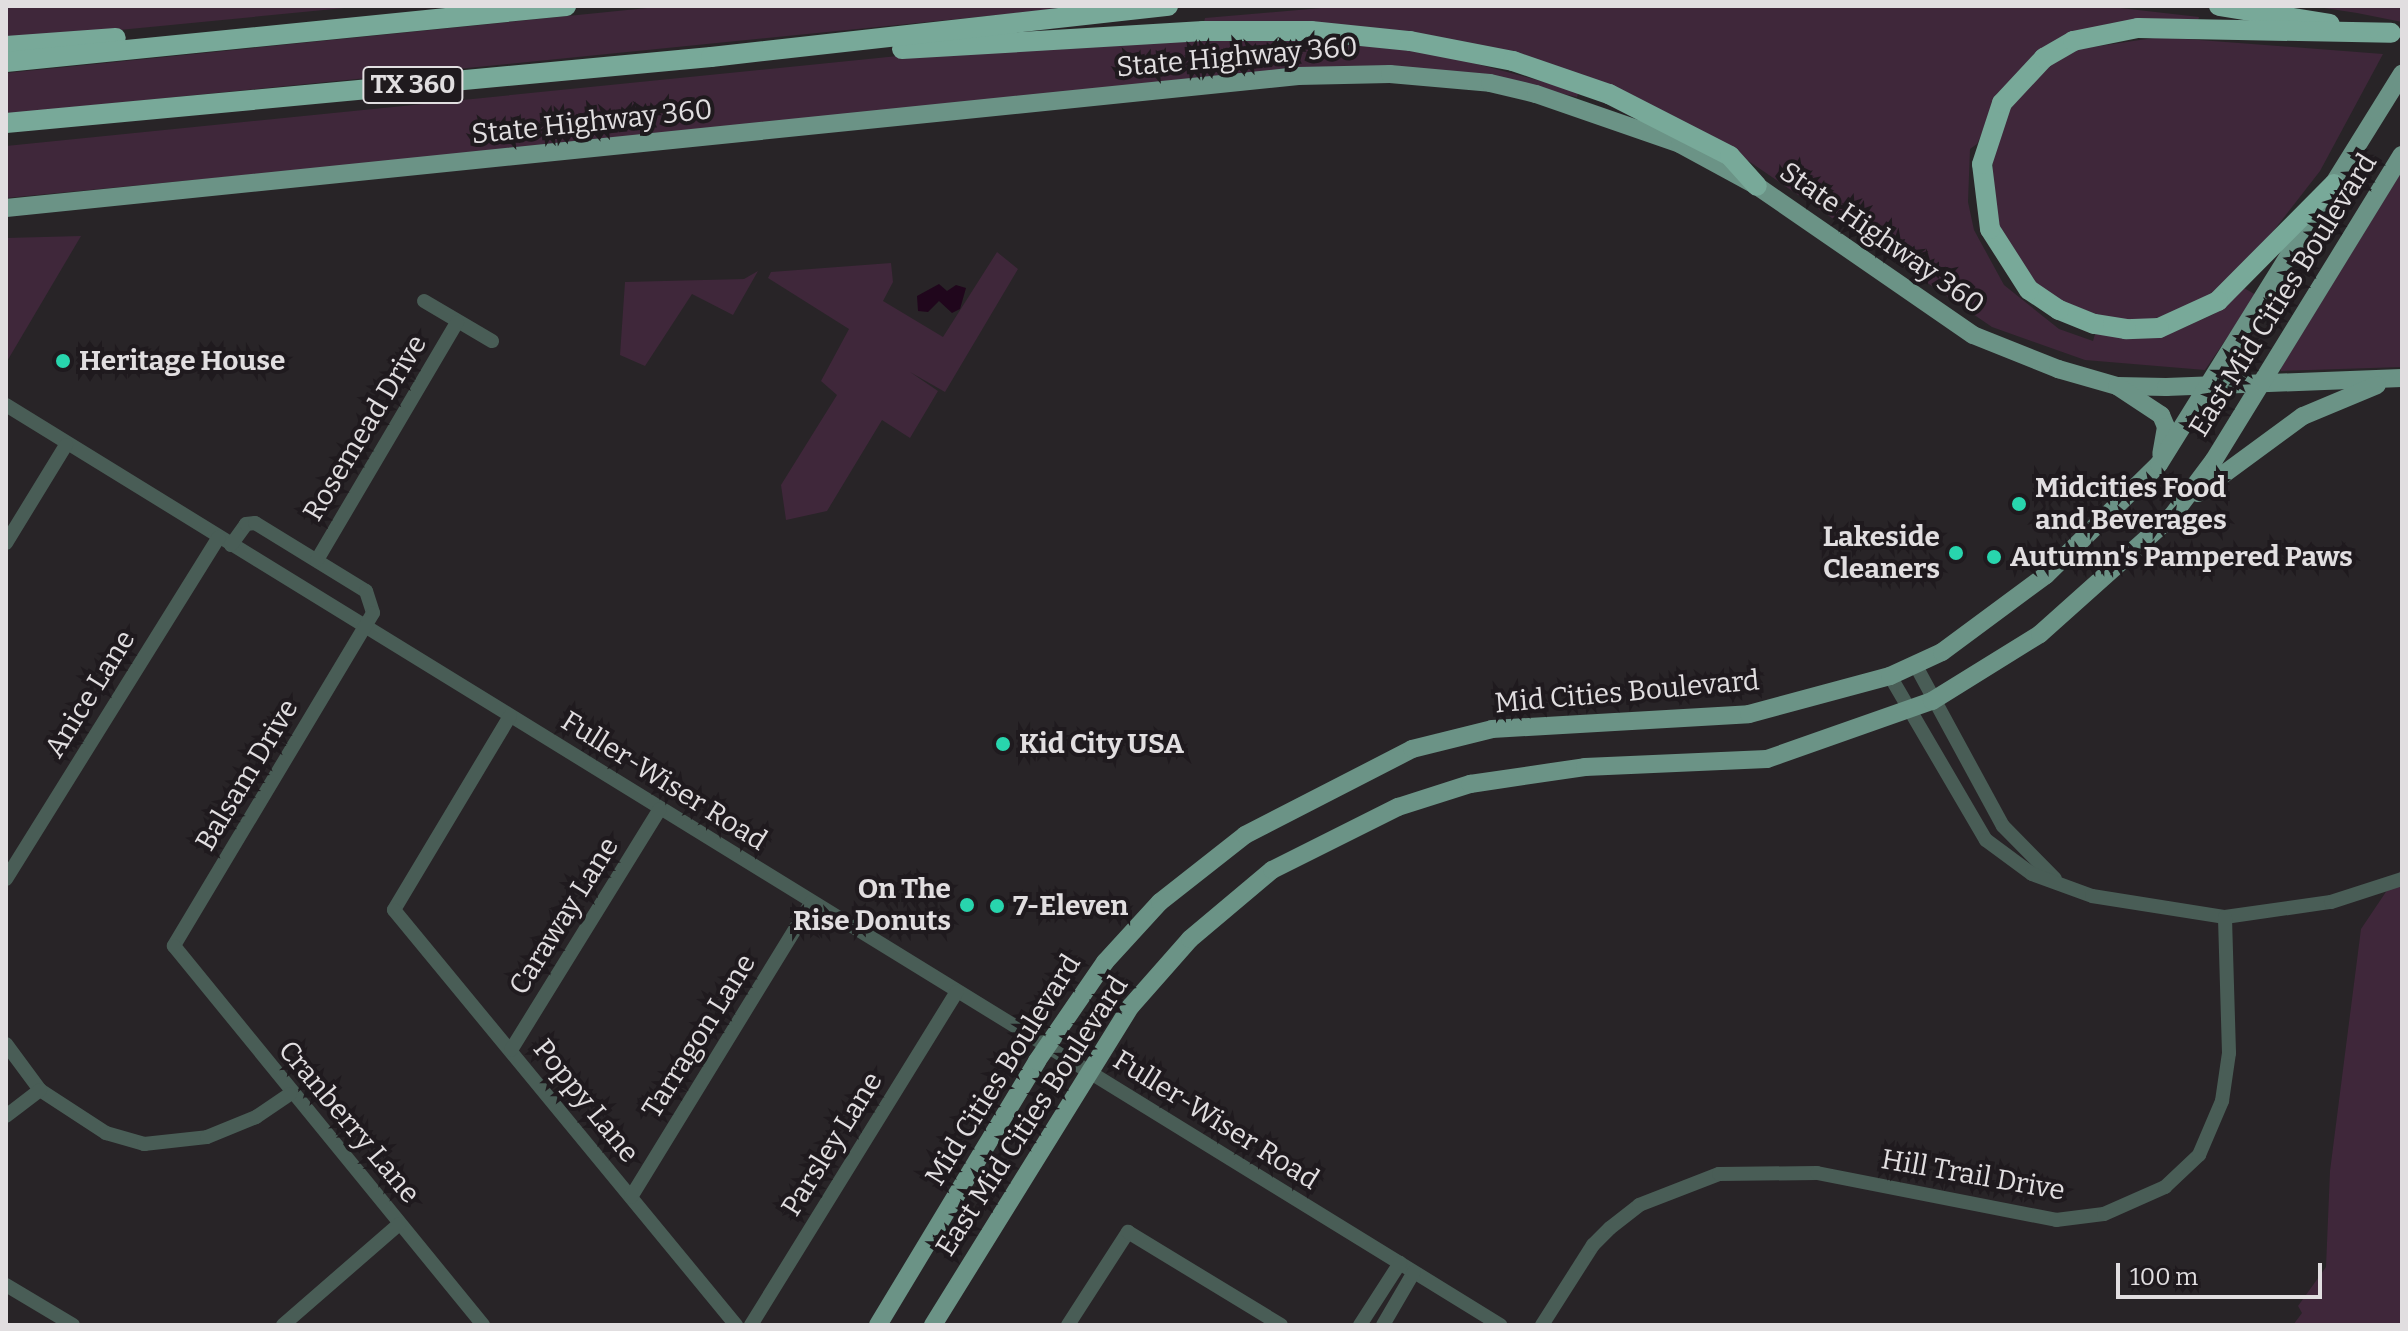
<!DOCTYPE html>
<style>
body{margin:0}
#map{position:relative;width:2408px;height:1331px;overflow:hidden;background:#282427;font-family:Bitter,serif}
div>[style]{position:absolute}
.green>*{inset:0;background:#3f273a}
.water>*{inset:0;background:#20061c}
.minor>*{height:14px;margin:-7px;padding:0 7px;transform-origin:7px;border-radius:7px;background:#495d56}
.major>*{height:18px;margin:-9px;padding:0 9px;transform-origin:9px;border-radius:9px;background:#6b9386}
.highway>*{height:20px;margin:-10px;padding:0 10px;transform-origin:10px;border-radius:10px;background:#78a999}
.dots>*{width:22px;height:22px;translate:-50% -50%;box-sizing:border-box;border:4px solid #1f1a1e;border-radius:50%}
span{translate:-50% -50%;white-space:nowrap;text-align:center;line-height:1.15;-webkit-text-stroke:8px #1f1a1e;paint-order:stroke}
.shield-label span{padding:2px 6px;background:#1f1a1e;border:2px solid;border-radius:6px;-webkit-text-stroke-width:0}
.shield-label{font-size:26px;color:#e1dee0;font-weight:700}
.street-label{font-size:28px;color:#e1dee0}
.poi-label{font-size:28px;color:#e1dee0;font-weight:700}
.left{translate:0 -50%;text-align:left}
.right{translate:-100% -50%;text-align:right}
.frame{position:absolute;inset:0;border:8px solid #e1dee0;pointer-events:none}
.scale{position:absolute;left:2116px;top:1263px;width:206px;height:36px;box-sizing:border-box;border:4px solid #e1dee0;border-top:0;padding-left:10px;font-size:24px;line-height:28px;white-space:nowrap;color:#e1dee0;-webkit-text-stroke:6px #1f1a1e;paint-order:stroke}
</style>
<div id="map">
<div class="green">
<i style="clip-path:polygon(6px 6px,365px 6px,6px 41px)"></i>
<i style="clip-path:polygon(667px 6px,1088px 6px,6px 114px,6px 73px)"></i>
<i style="clip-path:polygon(1344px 6px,2103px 6px,2199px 17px,2198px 21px,2112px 23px,2080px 31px,2001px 91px,1977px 144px,1970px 149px,1968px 202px,1974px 230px,2004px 285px,2059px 329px,2093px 341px,2095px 334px,2144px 338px,2176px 331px,2214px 314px,2244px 288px,2256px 295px,2205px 370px,2085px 360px,1992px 327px,1747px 160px,1536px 61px,1203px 26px,1205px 18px)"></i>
<i style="clip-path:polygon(2311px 6px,2402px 6px,2402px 22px,2357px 13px)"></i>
<i style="clip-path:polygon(2160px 37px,2383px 54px,2320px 171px,2257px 252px,2210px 296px,2188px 309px,2152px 319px,2113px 321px,2052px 297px,2027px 275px,1996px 220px,1992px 155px,2002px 122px,2021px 92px,2050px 65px,2079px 49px)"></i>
<i style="clip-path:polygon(1316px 38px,1420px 49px,1579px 91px,1577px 97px,1485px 76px,1381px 66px,6px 198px,6px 146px,977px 48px)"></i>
<i style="clip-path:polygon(2402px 171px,2402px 367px,2281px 371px,2281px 368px)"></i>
<i style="clip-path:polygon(81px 236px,6px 363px,6px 238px)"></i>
<i style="clip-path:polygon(997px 252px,1018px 269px,945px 392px,910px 372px,938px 391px,910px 438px,882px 420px,827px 511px,786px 520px,781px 485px,837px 395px,821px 381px,849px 329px,768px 278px,771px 272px,891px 263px,893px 282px,883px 301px,943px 337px)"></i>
<i style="clip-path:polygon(758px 271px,733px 315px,692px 294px,645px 366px,620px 355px,625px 282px,744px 279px)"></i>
<i style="clip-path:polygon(2402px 868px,2402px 1325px,2293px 1325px,2302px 1313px,2298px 1306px,2326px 1267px,2330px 1171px,2361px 929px)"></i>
</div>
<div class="water">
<i style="clip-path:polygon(939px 284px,947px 291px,956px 285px,966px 288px,960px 309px,952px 313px,939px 301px,928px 312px,918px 311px,917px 296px)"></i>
</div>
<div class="minor">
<i style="left:424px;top:301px;width:79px;rotate:30.5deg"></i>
<i style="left:6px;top:405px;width:1755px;rotate:31.62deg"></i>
<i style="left:6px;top:543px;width:115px;rotate:-58.5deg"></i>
<i style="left:231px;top:545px;width:26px;rotate:-54deg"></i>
<i style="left:246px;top:524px;width:9px;rotate:-6deg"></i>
<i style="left:255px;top:523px;width:130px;rotate:31.5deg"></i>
<i style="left:366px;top:591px;width:23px;rotate:72deg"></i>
<i style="left:373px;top:613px;width:388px;rotate:120.9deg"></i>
<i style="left:174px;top:946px;width:489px;rotate:50.8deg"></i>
<i style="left:317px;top:560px;width:276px;rotate:-59.5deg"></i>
<i style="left:1916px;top:666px;width:182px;rotate:61.5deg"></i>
<i style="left:2003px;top:826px;width:74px;rotate:45.5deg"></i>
<i style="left:1890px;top:676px;width:190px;rotate:59.7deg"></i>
<i style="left:1986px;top:840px;width:57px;rotate:36.5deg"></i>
<i style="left:2032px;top:874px;width:64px;rotate:20.1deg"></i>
<i style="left:2092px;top:896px;width:135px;rotate:9deg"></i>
<i style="left:2225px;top:917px;width:107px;rotate:-8.1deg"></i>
<i style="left:2331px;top:902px;width:75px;rotate:-17.9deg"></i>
<i style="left:510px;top:716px;width:226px;rotate:120.9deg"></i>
<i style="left:394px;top:910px;width:538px;rotate:50.51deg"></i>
<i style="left:6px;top:879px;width:402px;rotate:-58.1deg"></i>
<i style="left:6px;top:1044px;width:57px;rotate:53.5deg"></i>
<i style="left:40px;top:1090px;width:79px;rotate:33.1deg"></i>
<i style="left:106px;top:1133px;width:40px;rotate:16deg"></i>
<i style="left:144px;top:1144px;width:63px;rotate:-6.3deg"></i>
<i style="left:207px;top:1137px;width:53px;rotate:-22.2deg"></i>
<i style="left:256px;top:1117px;width:41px;rotate:-34.1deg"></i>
<i style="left:511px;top:1050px;width:283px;rotate:-58.3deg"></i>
<i style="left:6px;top:1116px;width:43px;rotate:-37.4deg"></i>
<i style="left:631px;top:1197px;width:346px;rotate:-58.5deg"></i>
<i style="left:6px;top:1285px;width:78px;rotate:30.8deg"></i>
<i style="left:283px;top:1325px;width:154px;rotate:-41deg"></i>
<i style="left:751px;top:1325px;width:392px;rotate:-58.3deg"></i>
<i style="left:1068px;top:1325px;width:111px;rotate:-57.2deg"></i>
<i style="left:1128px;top:1232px;width:179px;rotate:31.3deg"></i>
<i style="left:1360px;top:1325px;width:74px;rotate:-57.2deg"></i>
<i style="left:1383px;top:1325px;width:61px;rotate:-59.7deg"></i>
<i style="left:1542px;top:1325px;width:95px;rotate:-57.5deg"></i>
<i style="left:1593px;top:1245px;width:24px;rotate:-45deg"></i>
<i style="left:1610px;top:1228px;width:37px;rotate:-38deg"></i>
<i style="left:1639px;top:1205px;width:86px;rotate:-21.2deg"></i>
<i style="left:1719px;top:1174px;width:98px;rotate:-0.6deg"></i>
<i style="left:1817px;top:1173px;width:244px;rotate:11.1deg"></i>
<i style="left:2056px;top:1220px;width:48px;rotate:-7.1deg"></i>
<i style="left:2104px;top:1214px;width:67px;rotate:-23.9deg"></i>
<i style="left:2165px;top:1187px;width:47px;rotate:-43.3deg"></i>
<i style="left:2199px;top:1155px;width:59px;rotate:-66.9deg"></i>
<i style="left:2222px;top:1101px;width:49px;rotate:-81.7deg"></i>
<i style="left:2229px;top:1053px;width:136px;rotate:-91.7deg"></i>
</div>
<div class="major">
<i style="left:6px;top:208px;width:1299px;rotate:-5.83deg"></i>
<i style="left:1298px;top:76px;width:92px;rotate:-1.2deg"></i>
<i style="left:1390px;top:74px;width:100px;rotate:5.1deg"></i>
<i style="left:1490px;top:83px;width:47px;rotate:13.4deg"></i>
<i style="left:1536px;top:94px;width:152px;rotate:19.1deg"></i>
<i style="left:1680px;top:144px;width:88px;rotate:28.6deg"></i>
<i style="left:1757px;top:186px;width:262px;rotate:34.6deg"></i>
<i style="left:1973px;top:335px;width:92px;rotate:21.8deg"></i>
<i style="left:2058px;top:369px;width:61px;rotate:16.1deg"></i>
<i style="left:2117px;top:386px;width:49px;rotate:1.2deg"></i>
<i style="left:2166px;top:387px;width:236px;rotate:-2.2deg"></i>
<i style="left:2117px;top:386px;width:53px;rotate:33.4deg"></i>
<i style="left:2161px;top:415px;width:13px;rotate:67deg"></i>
<i style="left:2166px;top:427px;width:27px;rotate:100deg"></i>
<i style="left:2198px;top:493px;width:130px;rotate:-36.3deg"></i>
<i style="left:2303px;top:416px;width:80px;rotate:-22.7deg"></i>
<i style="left:878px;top:1325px;width:308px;rotate:-58.9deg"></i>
<i style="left:1037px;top:1061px;width:120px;rotate:-55.5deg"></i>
<i style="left:1105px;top:962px;width:81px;rotate:-47.5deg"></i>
<i style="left:1160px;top:902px;width:108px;rotate:-38.2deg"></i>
<i style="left:1245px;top:835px;width:188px;rotate:-27.2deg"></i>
<i style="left:1412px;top:749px;width:82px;rotate:-14deg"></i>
<i style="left:1492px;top:729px;width:257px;rotate:-3.3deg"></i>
<i style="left:1749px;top:714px;width:146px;rotate:-15.1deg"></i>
<i style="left:1890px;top:676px;width:57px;rotate:-24.8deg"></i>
<i style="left:1942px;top:652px;width:129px;rotate:-36.5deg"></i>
<i style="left:2046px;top:575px;width:158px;rotate:-44.5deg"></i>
<i style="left:2159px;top:464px;width:460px;rotate:-58.1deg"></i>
<i style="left:933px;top:1325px;width:375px;rotate:-58.2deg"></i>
<i style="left:1131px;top:1006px;width:89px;rotate:-48.6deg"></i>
<i style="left:1190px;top:939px;width:107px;rotate:-40.1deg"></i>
<i style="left:1272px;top:870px;width:141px;rotate:-26.6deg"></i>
<i style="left:1398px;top:807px;width:76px;rotate:-17.7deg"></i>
<i style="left:1470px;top:784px;width:116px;rotate:-8.4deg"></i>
<i style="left:1585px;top:767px;width:182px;rotate:-2.5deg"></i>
<i style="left:1767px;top:759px;width:175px;rotate:-19.4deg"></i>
<i style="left:1932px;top:701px;width:127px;rotate:-31.8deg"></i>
<i style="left:2040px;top:634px;width:177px;rotate:-41.8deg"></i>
<i style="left:2172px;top:516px;width:70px;rotate:-53.1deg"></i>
<i style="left:2214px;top:460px;width:358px;rotate:-58.4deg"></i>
</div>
<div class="highway">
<i style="left:2219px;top:6px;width:112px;rotate:9.2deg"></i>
<i style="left:6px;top:46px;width:110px;rotate:-4.2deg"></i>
<i style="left:902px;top:49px;width:302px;rotate:-3.4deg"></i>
<i style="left:1203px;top:31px;width:108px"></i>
<i style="left:1311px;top:31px;width:100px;rotate:5.8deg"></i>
<i style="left:1410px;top:41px;width:105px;rotate:11deg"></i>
<i style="left:1513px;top:61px;width:102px;rotate:19deg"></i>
<i style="left:1609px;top:94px;width:136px;rotate:27.1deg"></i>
<i style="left:1730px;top:156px;width:40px;rotate:48deg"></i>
<i style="left:6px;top:62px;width:563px;rotate:-5.71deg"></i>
<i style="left:6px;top:123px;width:708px;rotate:-5.35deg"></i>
<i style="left:711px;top:57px;width:460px;rotate:-6.4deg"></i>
<i style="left:2334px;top:184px;width:165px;rotate:134.8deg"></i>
<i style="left:2218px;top:301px;width:65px;rotate:155.4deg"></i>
<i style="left:2159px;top:328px;width:33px;rotate:178deg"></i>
<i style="left:2126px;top:329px;width:32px;rotate:-171deg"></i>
<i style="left:2094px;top:324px;width:38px;rotate:-158deg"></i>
<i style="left:2059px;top:310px;width:36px;rotate:-146deg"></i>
<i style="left:2029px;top:290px;width:72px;rotate:-122.6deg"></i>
<i style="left:1990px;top:229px;width:65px;rotate:-97deg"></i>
<i style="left:1982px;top:164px;width:64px;rotate:-71.8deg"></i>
<i style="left:2002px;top:103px;width:62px;rotate:-47deg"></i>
<i style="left:2044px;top:58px;width:34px;rotate:-30deg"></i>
<i style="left:2073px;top:41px;width:66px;rotate:-11.3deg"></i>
<i style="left:2138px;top:28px;width:253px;rotate:1.1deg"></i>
</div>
<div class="dots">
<i style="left:63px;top:361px;background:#28d5ad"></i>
<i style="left:2019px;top:504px;background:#28d5ad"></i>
<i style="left:1956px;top:553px;background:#28d5ad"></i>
<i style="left:1994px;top:557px;background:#28d5ad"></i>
<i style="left:1003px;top:744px;background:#28d5ad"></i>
<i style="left:967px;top:905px;background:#28d5ad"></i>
<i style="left:997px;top:906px;background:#28d5ad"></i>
</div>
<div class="shield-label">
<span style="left:413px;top:85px">TX 360</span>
</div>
<div class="street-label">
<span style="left:1237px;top:57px;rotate:-5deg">State Highway 360</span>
<span style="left:592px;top:122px;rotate:-6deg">State Highway 360</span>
<span style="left:1882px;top:238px;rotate:35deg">State Highway 360</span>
<span style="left:2283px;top:295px;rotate:-58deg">East Mid Cities Boulevard</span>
<span style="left:365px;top:428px;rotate:-59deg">Rosemead Drive</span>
<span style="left:1627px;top:692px;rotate:-5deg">Mid Cities Boulevard</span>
<span style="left:90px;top:694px;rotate:-58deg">Anice Lane</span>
<span style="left:247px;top:775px;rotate:-59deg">Balsam Drive</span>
<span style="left:664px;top:781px;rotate:32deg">Fuller-Wiser Road</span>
<span style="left:564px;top:916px;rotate:-58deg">Caraway Lane</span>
<span style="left:699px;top:1036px;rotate:-58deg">Tarragon Lane</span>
<span style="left:1003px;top:1070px;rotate:-58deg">Mid Cities Boulevard</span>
<span style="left:586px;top:1101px;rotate:51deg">Poppy Lane</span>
<span style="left:1032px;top:1116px;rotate:-57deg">East Mid Cities Boulevard</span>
<span style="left:1216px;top:1120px;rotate:32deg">Fuller-Wiser Road</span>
<span style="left:349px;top:1122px;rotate:50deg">Cranberry Lane</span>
<span style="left:832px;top:1144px;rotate:-58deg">Parsley Lane</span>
<span style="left:1973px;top:1175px;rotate:10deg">Hill Trail Drive</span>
</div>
<div class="poi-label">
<span class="left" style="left:79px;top:361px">Heritage House</span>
<span class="left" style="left:2035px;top:504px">Midcities Food<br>and Beverages</span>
<span class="right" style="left:1940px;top:553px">Lakeside<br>Cleaners</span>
<span class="left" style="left:2010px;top:557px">Autumn's Pampered Paws</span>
<span class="left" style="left:1019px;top:744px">Kid City USA</span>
<span class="right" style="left:951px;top:905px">On The<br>Rise Donuts</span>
<span class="left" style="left:1013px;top:906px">7-Eleven</span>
</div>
<div class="frame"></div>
<div class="scale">100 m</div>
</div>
